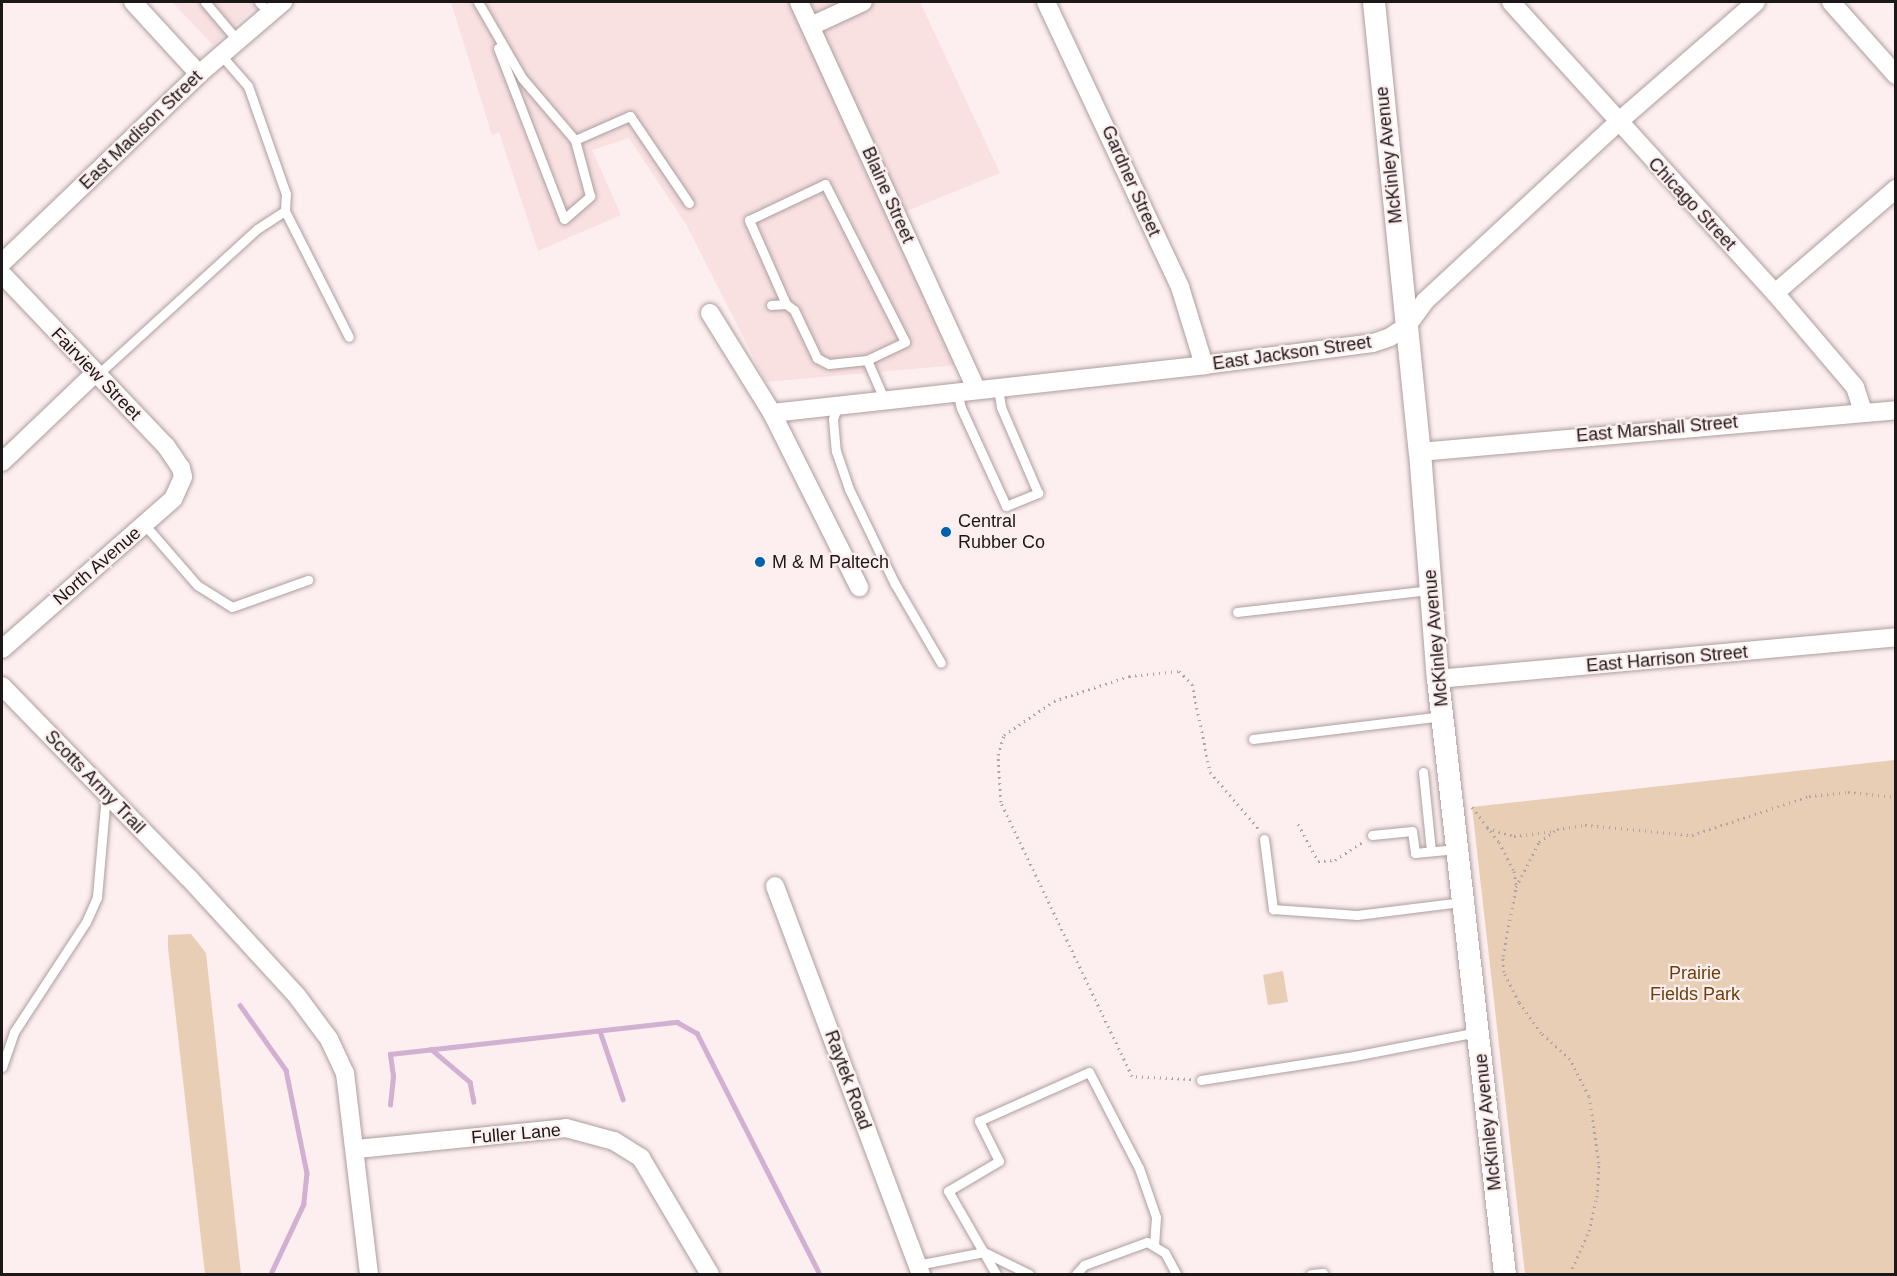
<!DOCTYPE html>
<style>
body{margin:0}
#map{position:relative;width:1897px;height:1276px;overflow:hidden;background:#fdeeef;font-family:Helvetica,sans-serif}
div>[style]{position:absolute}
.built>*{inset:0;background:#f9e0e1}
.green>*{inset:0;background:#e9ceb6}
.stream>*{height:4.5px;margin:-2.25px;padding:0 2.25px;transform-origin:2.25px;border-radius:2.25px;background:#d1b0d2}
.path>*{height:3px;margin-top:-1.5px;transform-origin:0;background:repeating-linear-gradient(90deg,#b0a4a5 0 1.5px,transparent 0 6px)}
.roads{filter:drop-shadow(0 0 2px #ad9e9f) drop-shadow(0 0 2px #ad9e9f)}
.service>*{height:9px;margin:-4.5px;padding:0 4.5px;transform-origin:4.5px;border-radius:4.5px;background:#fff}
.minor>*{height:18px;margin:-9px;padding:0 9px;transform-origin:9px;border-radius:9px;background:#fff}
.tertiary>*{height:22px;margin:-11px;padding:0 11px;transform-origin:11px;border-radius:11px;background:#fff}
.dots>*{width:16px;height:16px;translate:-50% -50%;box-sizing:border-box;border:3px solid #fdeeef;border-radius:50%}
span{translate:-50% -50%;white-space:nowrap;text-align:center;line-height:1.15;-webkit-text-stroke:4.5px #fdeeef;paint-order:stroke}
.street-label{font-size:18px;color:#1d1818}
.poi-label{font-size:18px;color:#1d1818}
.left{translate:0 -50%;text-align:left}
.park-label{font-size:18px;color:#6d3f08}
.frame{position:absolute;inset:0;border:3px solid #1d1818;pointer-events:none}
</style>
<div id="map">
<div class="built">
<i style="clip-path:polygon(172px 2px,261px 2px,213px 45px)"></i>
<i style="clip-path:polygon(451px 2px,920px 2px,1000px 173px,890px 218px,957px 365px,766px 382px,686px 224px,629px 138px,592px 150px,621px 215px,538px 251px,499px 132px,492px 135px)"></i>
</div>
<div class="green">
<i style="clip-path:polygon(1895px 760px,1895px 1274px,1525px 1274px,1472px 807px)"></i>
<i style="clip-path:polygon(191px 934px,206px 953px,241px 1274px,205px 1274px,168px 948px,168px 935px)"></i>
<i style="clip-path:polygon(1283px 971px,1288px 1002px,1268px 1005px,1263px 975px)"></i>
</div>
<div class="stream">
<i style="left:240px;top:1005px;width:80px;rotate:54.7deg"></i>
<i style="left:286px;top:1070px;width:105px;rotate:78.5deg"></i>
<i style="left:307px;top:1173px;width:31px;rotate:96deg"></i>
<i style="left:304px;top:1204px;width:77px;rotate:115.2deg"></i>
<i style="left:600px;top:1031px;width:72px;rotate:71.3deg"></i>
<i style="left:431px;top:1049px;width:51px;rotate:40.2deg"></i>
<i style="left:470px;top:1082px;width:20px;rotate:79deg"></i>
<i style="left:390px;top:1105px;width:29px;rotate:-84deg"></i>
<i style="left:393px;top:1076px;width:22px;rotate:-98deg"></i>
<i style="left:390px;top:1054px;width:289px;rotate:-6.4deg"></i>
<i style="left:677px;top:1022px;width:23px;rotate:29deg"></i>
<i style="left:697px;top:1033px;width:271px;rotate:63deg"></i>
</div>
<div class="path">
<i style="left:1472px;top:807px;width:44px;rotate:52.4deg"></i>
<i style="left:1499px;top:842px;width:33px;rotate:63deg"></i>
<i style="left:1514px;top:871px;width:14px;rotate:82deg"></i>
<i style="left:1298px;top:824px;width:42px;rotate:61.6deg"></i>
<i style="left:1318px;top:861px;width:17px;rotate:-3deg"></i>
<i style="left:1335px;top:860px;width:35px;rotate:-33deg"></i>
<i style="left:1487px;top:828px;width:28px;rotate:17deg"></i>
<i style="left:1514px;top:836px;width:39px;rotate:-7deg"></i>
<i style="left:1191px;top:1079px;width:59px;rotate:-177.1deg"></i>
<i style="left:1132px;top:1076px;width:304px;rotate:-115.6deg"></i>
<i style="left:1001px;top:802px;width:47px;rotate:-93.7deg"></i>
<i style="left:998px;top:755px;width:21px;rotate:-73deg"></i>
<i style="left:1004px;top:735px;width:60px;rotate:-34.2deg"></i>
<i style="left:1054px;top:701px;width:79px;rotate:-18.4deg"></i>
<i style="left:1129px;top:676px;width:50px;rotate:-5.7deg"></i>
<i style="left:1179px;top:671px;width:18px;rotate:45deg"></i>
<i style="left:1192px;top:684px;width:90px;rotate:78.4deg"></i>
<i style="left:1210px;top:772px;width:74px;rotate:49.4deg"></i>
<i style="left:1570px;top:1274px;width:47px;rotate:-66.2deg"></i>
<i style="left:1589px;top:1231px;width:35px;rotate:-77deg"></i>
<i style="left:1597px;top:1197px;width:34px;rotate:-87deg"></i>
<i style="left:1599px;top:1163px;width:68px;rotate:-98.5deg"></i>
<i style="left:1589px;top:1096px;width:42px;rotate:-117.2deg"></i>
<i style="left:1570px;top:1059px;width:39px;rotate:-138deg"></i>
<i style="left:1541px;top:1033px;width:38px;rotate:-125deg"></i>
<i style="left:1519px;top:1002px;width:34px;rotate:-117deg"></i>
<i style="left:1504px;top:972px;width:16px;rotate:-94deg"></i>
<i style="left:1503px;top:956px;width:70px;rotate:-79.3deg"></i>
<i style="left:1516px;top:887px;width:51px;rotate:-62.9deg"></i>
<i style="left:1539px;top:842px;width:22px;rotate:-36deg"></i>
<i style="left:1557px;top:829px;width:28px;rotate:-8deg"></i>
<i style="left:1585px;top:825px;width:107px;rotate:5.3deg"></i>
<i style="left:1692px;top:835px;width:123px;rotate:-18.4deg"></i>
<i style="left:1809px;top:796px;width:39px;rotate:-6deg"></i>
<i style="left:1848px;top:792px;width:48px;rotate:5.9deg"></i>
</div>
<div class="roads">
<div class="service">
<i style="left:205px;top:2px;width:51px;rotate:49.8deg"></i>
<i style="left:259px;top:2px;width:16px;rotate:47deg"></i>
<i style="left:478px;top:2px;width:88px;rotate:59.9deg"></i>
<i style="left:522px;top:78px;width:82px;rotate:49.5deg"></i>
<i style="left:575px;top:140px;width:60px;rotate:-23.6deg"></i>
<i style="left:630px;top:116px;width:105px;rotate:55.9deg"></i>
<i style="left:498px;top:48px;width:183px;rotate:68.9deg"></i>
<i style="left:564px;top:219px;width:35px;rotate:-41deg"></i>
<i style="left:590px;top:196px;width:58px;rotate:-105deg"></i>
<i style="left:285px;top:211px;width:141px;rotate:63.1deg"></i>
<i style="left:786px;top:304px;width:92px;rotate:-113.8deg"></i>
<i style="left:749px;top:220px;width:84px;rotate:-25.3deg"></i>
<i style="left:825px;top:184px;width:177px;rotate:63.1deg"></i>
<i style="left:905px;top:342px;width:42px;rotate:154.7deg"></i>
<i style="left:771px;top:305px;width:15px;rotate:-4deg"></i>
<i style="left:786px;top:304px;width:10px;rotate:37deg"></i>
<i style="left:794px;top:310px;width:53px;rotate:64.4deg"></i>
<i style="left:817px;top:358px;width:13px;rotate:27deg"></i>
<i style="left:829px;top:364px;width:38px;rotate:-6deg"></i>
<i style="left:867px;top:360px;width:43px;rotate:66.4deg"></i>
<i style="left:96px;top:376px;width:218px;rotate:-42.4deg"></i>
<i style="left:257px;top:229px;width:33px;rotate:-33deg"></i>
<i style="left:285px;top:211px;width:17px;rotate:-87deg"></i>
<i style="left:286px;top:194px;width:114px;rotate:-109.4deg"></i>
<i style="left:248px;top:86px;width:41px;rotate:-131.1deg"></i>
<i style="left:957px;top:391px;width:17px;rotate:77deg"></i>
<i style="left:961px;top:408px;width:108px;rotate:65.3deg"></i>
<i style="left:1006px;top:506px;width:35px;rotate:-22deg"></i>
<i style="left:1038px;top:493px;width:94px;rotate:-113.3deg"></i>
<i style="left:1001px;top:407px;width:20px;rotate:-99deg"></i>
<i style="left:838px;top:405px;width:15px;rotate:110deg"></i>
<i style="left:833px;top:419px;width:32px;rotate:85deg"></i>
<i style="left:836px;top:451px;width:40px;rotate:71.1deg"></i>
<i style="left:849px;top:489px;width:106px;rotate:64.2deg"></i>
<i style="left:895px;top:584px;width:91px;rotate:59.8deg"></i>
<i style="left:144px;top:524px;width:81px;rotate:49deg"></i>
<i style="left:197px;top:585px;width:41px;rotate:32.2deg"></i>
<i style="left:232px;top:607px;width:81px;rotate:-19.6deg"></i>
<i style="left:1237px;top:612px;width:193px;rotate:-6.5deg"></i>
<i style="left:1253px;top:739px;width:191px;rotate:-6.9deg"></i>
<i style="left:1423px;top:772px;width:79px;rotate:84.2deg"></i>
<i style="left:1372px;top:835px;width:40px;rotate:-5.7deg"></i>
<i style="left:1412px;top:831px;width:22px;rotate:82deg"></i>
<i style="left:1415px;top:853px;width:42px;rotate:-5.4deg"></i>
<i style="left:1264px;top:839px;width:71px;rotate:82.7deg"></i>
<i style="left:1273px;top:909px;width:84px;rotate:4.1deg"></i>
<i style="left:1357px;top:915px;width:106px;rotate:-7.1deg"></i>
<i style="left:2px;top:1067px;width:37px;rotate:-71deg"></i>
<i style="left:14px;top:1032px;width:131px;rotate:-56.8deg"></i>
<i style="left:86px;top:922px;width:27px;rotate:-66deg"></i>
<i style="left:97px;top:897px;width:102px;rotate:-85deg"></i>
<i style="left:1201px;top:1080px;width:155px;rotate:-8.9deg"></i>
<i style="left:1354px;top:1056px;width:125px;rotate:-11deg"></i>
<i style="left:917px;top:1265px;width:68px;rotate:-11deg"></i>
<i style="left:984px;top:1252px;width:50px;rotate:26.1deg"></i>
<i style="left:996px;top:1274px;width:96px;rotate:-120deg"></i>
<i style="left:948px;top:1191px;width:59px;rotate:-30.5deg"></i>
<i style="left:999px;top:1161px;width:45px;rotate:-116.6deg"></i>
<i style="left:979px;top:1121px;width:120px;rotate:-24deg"></i>
<i style="left:1089px;top:1072px;width:108px;rotate:62.5deg"></i>
<i style="left:1139px;top:1168px;width:52px;rotate:70.9deg"></i>
<i style="left:1156px;top:1217px;width:27px;rotate:94deg"></i>
<i style="left:1076px;top:1274px;width:12px;rotate:-48deg"></i>
<i style="left:1084px;top:1265px;width:67px;rotate:-20.1deg"></i>
<i style="left:1147px;top:1242px;width:21px;rotate:31deg"></i>
<i style="left:1165px;top:1253px;width:24px;rotate:62deg"></i>
<i style="left:1311px;top:1274px;width:12px;rotate:-5deg"></i>
</div>
<div class="minor">
<i style="left:133px;top:2px;width:98px;rotate:47.5deg"></i>
<i style="left:799px;top:2px;width:426px;rotate:65.4deg"></i>
<i style="left:1046px;top:2px;width:315px;rotate:64.8deg"></i>
<i style="left:1180px;top:287px;width:82px;rotate:72.9deg"></i>
<i style="left:1511px;top:2px;width:393px;rotate:47.8deg"></i>
<i style="left:1775px;top:293px;width:123px;rotate:49.6deg"></i>
<i style="left:1855px;top:387px;width:26px;rotate:72deg"></i>
<i style="left:1831px;top:2px;width:98px;rotate:48.3deg"></i>
<i style="left:811px;top:26px;width:57px;rotate:-24.8deg"></i>
<i style="left:2px;top:263px;width:273px;rotate:-43.8deg"></i>
<i style="left:199px;top:74px;width:111px;rotate:-40.6deg"></i>
<i style="left:2px;top:274px;width:238px;rotate:46.4deg"></i>
<i style="left:166px;top:446px;width:27px;rotate:56deg"></i>
<i style="left:181px;top:468px;width:9px;rotate:77deg"></i>
<i style="left:183px;top:477px;width:24px;rotate:114deg"></i>
<i style="left:173px;top:499px;width:227px;rotate:138.7deg"></i>
<i style="left:1775px;top:293px;width:160px;rotate:-40.7deg"></i>
<i style="left:710px;top:313px;width:118px;rotate:58.2deg"></i>
<i style="left:772px;top:413px;width:195px;rotate:63.4deg"></i>
<i style="left:772px;top:413px;width:435px;rotate:-6.3deg"></i>
<i style="left:1204px;top:365px;width:170px;rotate:-7.4deg"></i>
<i style="left:1373px;top:343px;width:18px;rotate:-19deg"></i>
<i style="left:1390px;top:337px;width:20px;rotate:-33deg"></i>
<i style="left:1407px;top:326px;width:31px;rotate:-54deg"></i>
<i style="left:1425px;top:301px;width:262px;rotate:-42.8deg"></i>
<i style="left:1617px;top:123px;width:184px;rotate:-41deg"></i>
<i style="left:1420px;top:452px;width:478px;rotate:-5deg"></i>
<i style="left:2px;top:462px;width:127px;rotate:-43.7deg"></i>
<i style="left:1438px;top:679px;width:460px;rotate:-5.2deg"></i>
<i style="left:2px;top:686px;width:267px;rotate:45.8deg"></i>
<i style="left:188px;top:877px;width:161px;rotate:47.5deg"></i>
<i style="left:297px;top:996px;width:54px;rotate:53.3deg"></i>
<i style="left:329px;top:1039px;width:38px;rotate:65deg"></i>
<i style="left:345px;top:1073px;width:202px;rotate:83.2deg"></i>
<i style="left:775px;top:886px;width:415px;rotate:69.4deg"></i>
<i style="left:357px;top:1149px;width:210px;rotate:-5.7deg"></i>
<i style="left:566px;top:1128px;width:50px;rotate:15.2deg"></i>
<i style="left:614px;top:1141px;width:32px;rotate:32deg"></i>
<i style="left:641px;top:1158px;width:135px;rotate:59.3deg"></i>
</div>
<div class="tertiary">
<i style="left:1374px;top:2px;width:452px;rotate:84.2deg"></i>
<i style="left:1420px;top:452px;width:228px;rotate:85.5deg"></i>
<i style="left:1438px;top:679px;width:599px;rotate:83.58deg"></i>
</div>
</div>
<div class="dots">
<i style="left:946px;top:532px;background:#0061ae"></i>
<i style="left:760px;top:562px;background:#0061ae"></i>
</div>
<div class="street-label">
<span style="left:141px;top:130px;rotate:-44deg">East Madison Street</span>
<span style="left:1389px;top:155px;rotate:-96deg">McKinley Avenue</span>
<span style="left:1131px;top:181px;rotate:66deg">Gardner Street</span>
<span style="left:888px;top:195px;rotate:66deg">Blaine Street</span>
<span style="left:1692px;top:204px;rotate:47deg">Chicago Street</span>
<span style="left:1292px;top:353px;rotate:-8deg">East Jackson Street</span>
<span style="left:96px;top:374px;rotate:46deg">Fairview Street</span>
<span style="left:1657px;top:429px;rotate:-5deg">East Marshall Street</span>
<span style="left:97px;top:566px;rotate:-41deg">North Avenue</span>
<span style="left:1436px;top:638px;rotate:-95deg">McKinley Avenue</span>
<span style="left:1667px;top:659px;rotate:-5deg">East Harrison Street</span>
<span style="left:95px;top:782px;rotate:46deg">Scotts Army Trail</span>
<span style="left:848px;top:1080px;rotate:70deg">Raytek Road</span>
<span style="left:1488px;top:1122px;rotate:-96deg">McKinley Avenue</span>
<span style="left:516px;top:1134px;rotate:-5deg">Fuller Lane</span>
</div>
<div class="poi-label">
<span class="left" style="left:958px;top:532px">Central<br>Rubber Co</span>
<span class="left" style="left:772px;top:562px">M &amp; M Paltech</span>
</div>
<div class="park-label">
<span style="left:1695px;top:984px">Prairie<br>Fields Park</span>
</div>
<div class="frame"></div>
</div>
